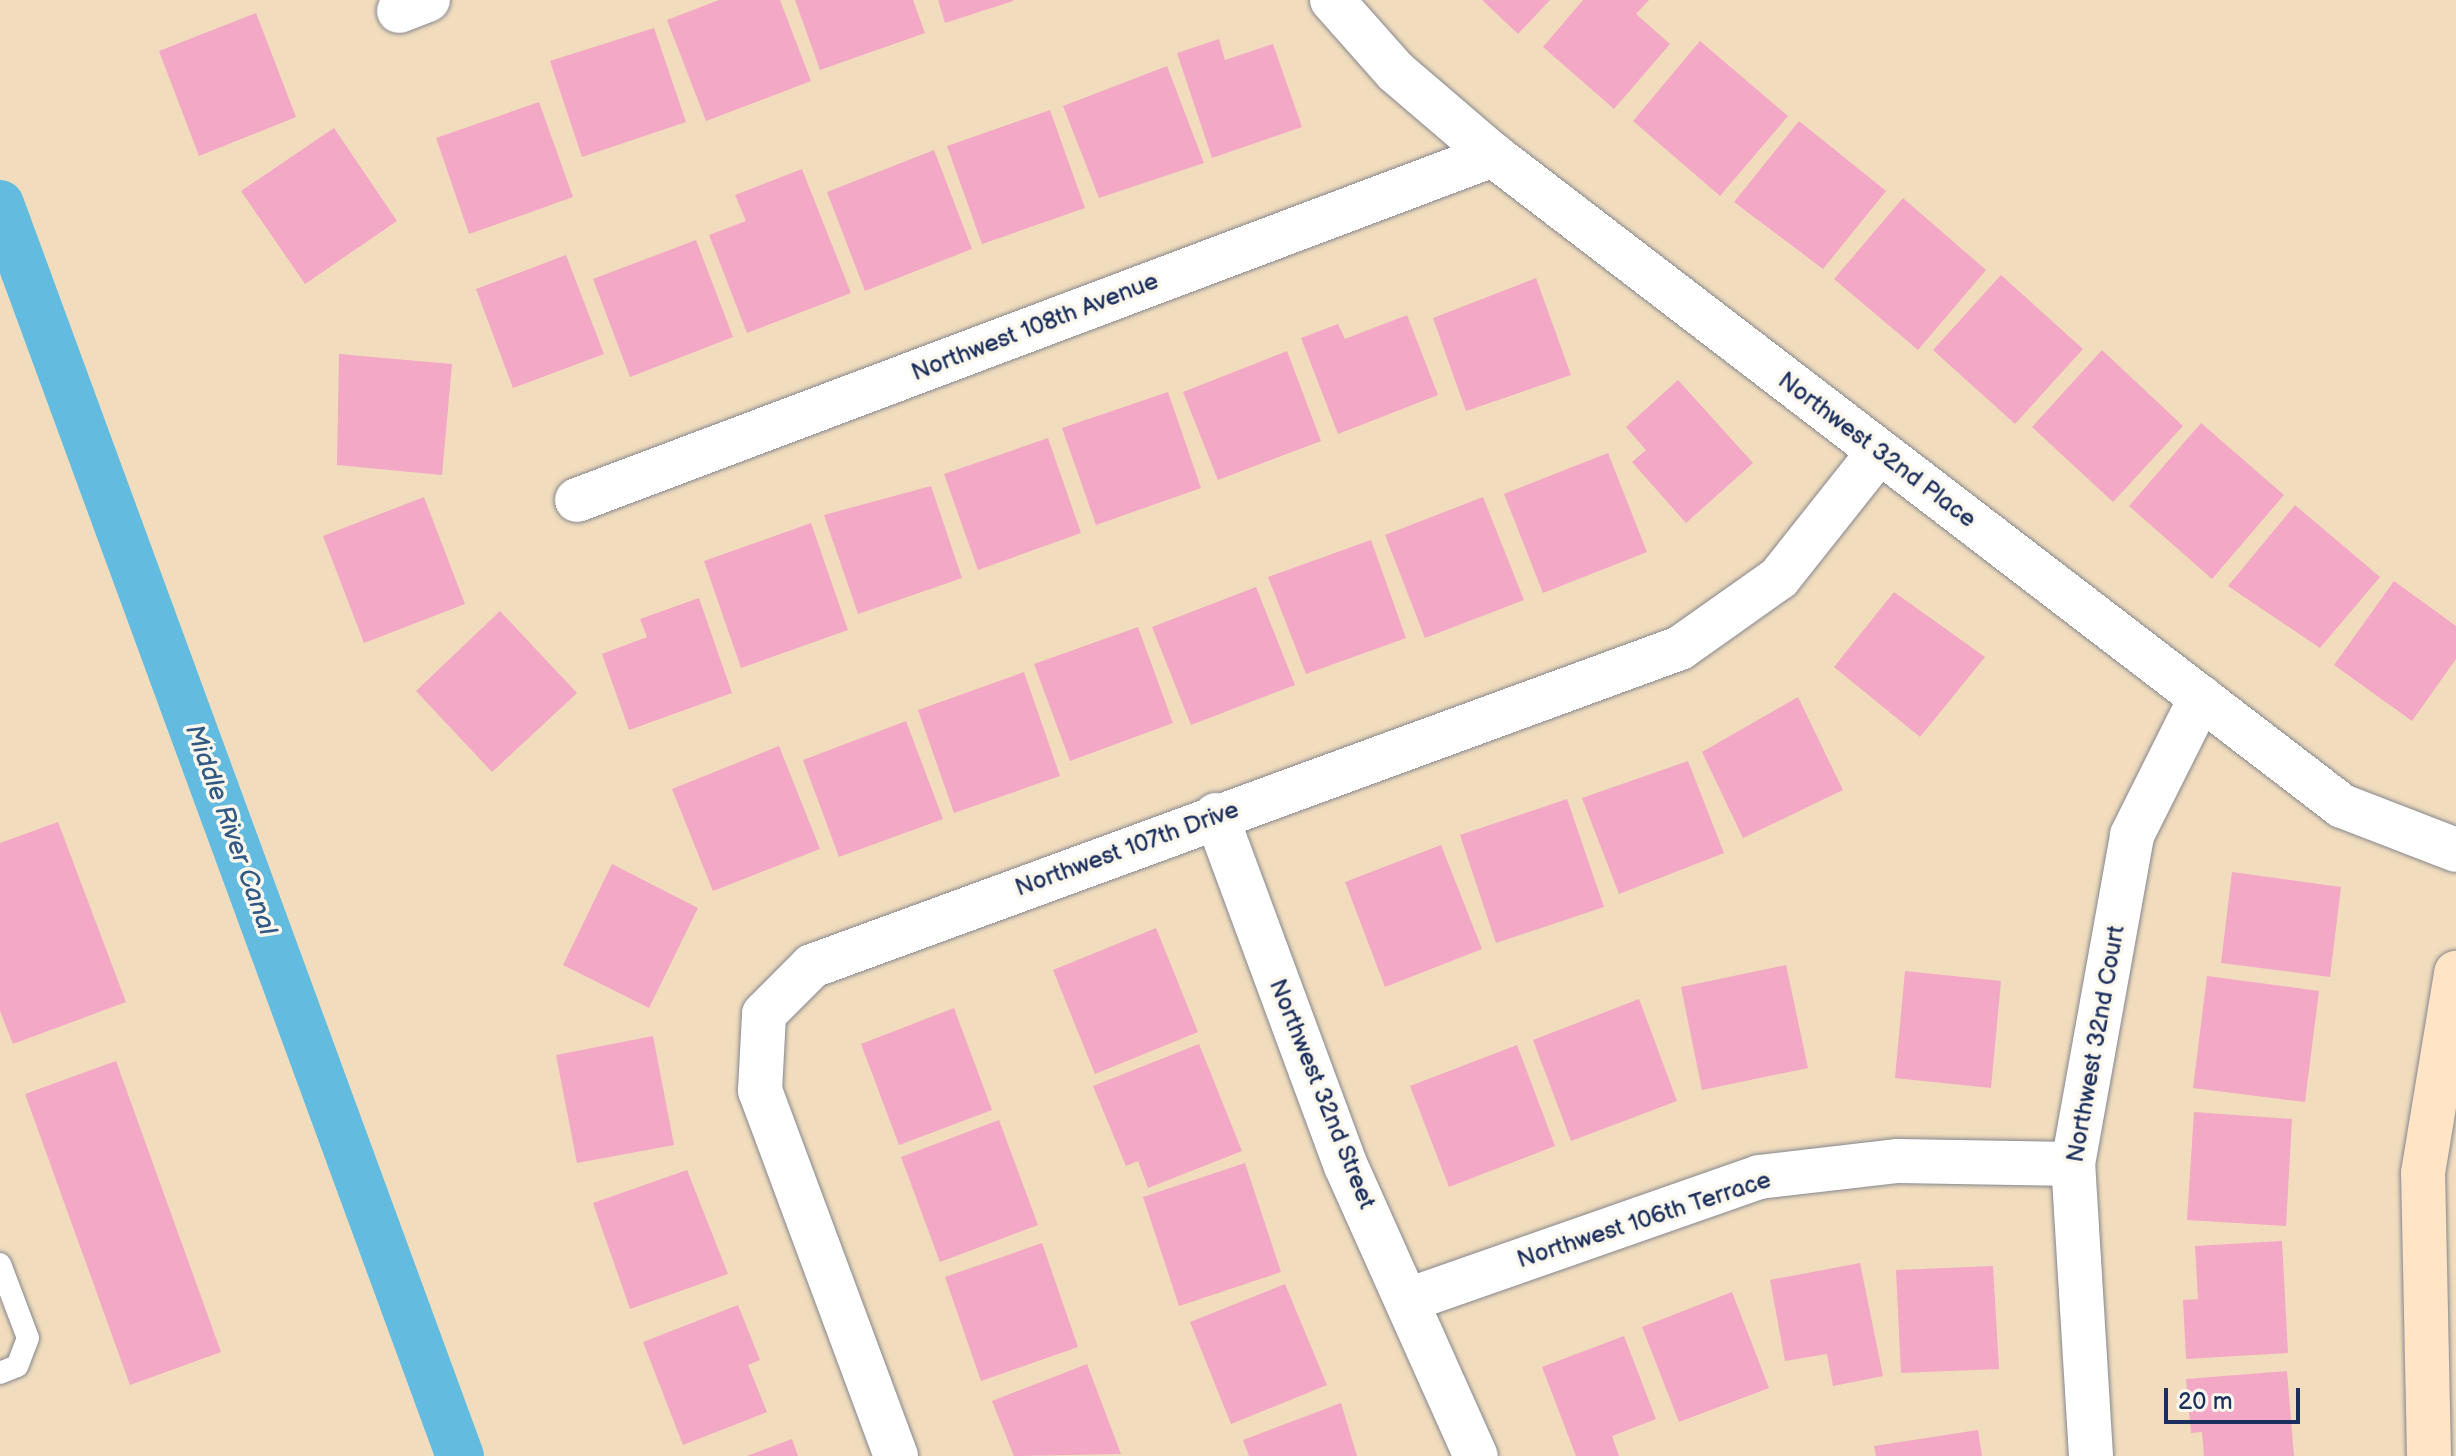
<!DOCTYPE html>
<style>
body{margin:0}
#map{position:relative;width:2456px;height:1456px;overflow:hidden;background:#f1ddbd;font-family:"Balsamiq Sans",sans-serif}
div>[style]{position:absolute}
.canal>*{height:48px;margin:-24px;padding:0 24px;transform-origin:24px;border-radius:24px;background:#63bce0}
.building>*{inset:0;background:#f3a8c5}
.roads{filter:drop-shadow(0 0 2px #86868e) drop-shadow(0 0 2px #86868e)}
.lane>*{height:22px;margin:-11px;padding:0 11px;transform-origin:11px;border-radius:11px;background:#fff}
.street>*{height:44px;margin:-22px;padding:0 22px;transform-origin:22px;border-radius:22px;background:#fff}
.secondary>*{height:44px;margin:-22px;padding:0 22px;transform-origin:22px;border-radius:22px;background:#ffe4c6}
span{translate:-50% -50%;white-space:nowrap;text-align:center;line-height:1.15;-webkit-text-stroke:7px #fbf7ec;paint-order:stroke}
.street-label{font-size:24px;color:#1b2f5e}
.water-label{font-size:26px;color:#315985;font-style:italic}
.scale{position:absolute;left:2164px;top:1388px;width:136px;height:36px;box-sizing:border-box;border:4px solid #1b2f5e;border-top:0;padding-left:10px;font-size:24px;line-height:28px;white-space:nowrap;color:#1b2f5e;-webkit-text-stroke:6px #fbf7ec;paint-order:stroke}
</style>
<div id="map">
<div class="canal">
<i style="left:0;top:204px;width:1334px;rotate:69.83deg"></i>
</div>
<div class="building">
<i style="clip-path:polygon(719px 0,780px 0,811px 81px,706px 121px,667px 20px)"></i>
<i style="clip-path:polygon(795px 0,913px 0,925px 33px,820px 70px)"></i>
<i style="clip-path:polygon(938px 0,1013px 0,1013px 1px,945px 23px)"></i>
<i style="clip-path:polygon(1482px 0,1550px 0,1518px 34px)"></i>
<i style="clip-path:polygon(1583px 0,1649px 0,1636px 14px,1670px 44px,1614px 109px,1543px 47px)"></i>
<i style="clip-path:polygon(256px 13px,296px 117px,199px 156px,159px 51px)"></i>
<i style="clip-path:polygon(654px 28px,686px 122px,582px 157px,550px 61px)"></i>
<i style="clip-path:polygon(1219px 39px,1225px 60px,1273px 44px,1302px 127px,1212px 158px,1177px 53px)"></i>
<i style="clip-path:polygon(1700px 41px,1788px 116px,1720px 196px,1633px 121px)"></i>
<i style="clip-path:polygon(1167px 66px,1204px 163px,1099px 198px,1063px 106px)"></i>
<i style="clip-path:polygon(539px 102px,573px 197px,469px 234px,436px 138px)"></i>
<i style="clip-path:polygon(1050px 110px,1085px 208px,982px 244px,947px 146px)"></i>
<i style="clip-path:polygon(1799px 121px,1886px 191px,1823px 269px,1734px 202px)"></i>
<i style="clip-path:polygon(334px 128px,397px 221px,305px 284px,241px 191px)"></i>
<i style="clip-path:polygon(934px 150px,972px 249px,865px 291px,827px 192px)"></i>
<i style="clip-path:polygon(802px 169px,851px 293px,747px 333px,709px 235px,746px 221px,735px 195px)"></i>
<i style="clip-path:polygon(1903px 198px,1986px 270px,1918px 350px,1834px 279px)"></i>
<i style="clip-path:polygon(696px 240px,733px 337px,630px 377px,593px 279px)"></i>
<i style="clip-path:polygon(566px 255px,604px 354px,513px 388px,476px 289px)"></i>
<i style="clip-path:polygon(2001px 275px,2083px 349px,2015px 424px,1933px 350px)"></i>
<i style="clip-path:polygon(1536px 278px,1571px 375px,1466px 411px,1433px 318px)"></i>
<i style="clip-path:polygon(1407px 315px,1438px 395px,1338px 434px,1301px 338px,1338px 324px,1345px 339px)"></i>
<i style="clip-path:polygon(2102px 350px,2183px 426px,2113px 502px,2032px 427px)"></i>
<i style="clip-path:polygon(1287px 351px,1321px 441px,1218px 480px,1183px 392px)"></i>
<i style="clip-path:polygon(339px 354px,452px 364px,442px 475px,337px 465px)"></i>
<i style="clip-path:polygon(1678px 380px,1753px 463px,1686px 523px,1632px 462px,1646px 450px,1626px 427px)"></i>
<i style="clip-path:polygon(1168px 392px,1201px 488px,1096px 525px,1062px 428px)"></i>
<i style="clip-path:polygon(2201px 423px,2284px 495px,2212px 579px,2129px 506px)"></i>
<i style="clip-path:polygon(1048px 438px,1081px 533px,978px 570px,944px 474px)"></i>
<i style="clip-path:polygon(1608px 453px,1647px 552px,1543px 593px,1504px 494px)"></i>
<i style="clip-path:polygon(931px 486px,962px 578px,858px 614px,824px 515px)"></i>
<i style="clip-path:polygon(424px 497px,465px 604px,364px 643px,323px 536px)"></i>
<i style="clip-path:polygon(1483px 497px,1524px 600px,1425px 638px,1385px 535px)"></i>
<i style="clip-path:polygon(2295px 505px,2380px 577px,2320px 648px,2228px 586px)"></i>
<i style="clip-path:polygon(811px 523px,848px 630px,741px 668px,704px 561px)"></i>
<i style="clip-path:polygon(1371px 540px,1406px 638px,1306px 674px,1268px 577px)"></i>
<i style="clip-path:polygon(2394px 581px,2456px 626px,2456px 659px,2412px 721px,2334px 665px)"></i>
<i style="clip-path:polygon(1256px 587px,1295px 685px,1191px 725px,1152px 627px)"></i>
<i style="clip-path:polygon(1894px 592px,1985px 657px,1920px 737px,1834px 667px)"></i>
<i style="clip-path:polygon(699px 598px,732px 693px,629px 730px,602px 654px,647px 637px,640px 619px)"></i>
<i style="clip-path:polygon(500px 611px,577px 693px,492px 772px,416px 691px)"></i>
<i style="clip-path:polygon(1138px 627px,1173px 723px,1070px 761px,1034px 664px)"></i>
<i style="clip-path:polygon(1024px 672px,1060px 776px,954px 813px,918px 710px)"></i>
<i style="clip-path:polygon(1798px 697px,1843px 790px,1743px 838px,1702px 752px)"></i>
<i style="clip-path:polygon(906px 721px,943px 819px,839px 857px,803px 760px)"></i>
<i style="clip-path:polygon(779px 746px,820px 849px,713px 891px,672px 789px)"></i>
<i style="clip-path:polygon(1688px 761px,1724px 853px,1619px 894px,1582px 798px)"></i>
<i style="clip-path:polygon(1567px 799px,1604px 907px,1496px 943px,1460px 835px)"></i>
<i style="clip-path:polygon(58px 822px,126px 1002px,13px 1044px,0 1011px,0 843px)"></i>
<i style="clip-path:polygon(1441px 845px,1482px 949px,1385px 987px,1345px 882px)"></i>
<i style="clip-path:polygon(612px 864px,698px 908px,649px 1008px,563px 965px)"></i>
<i style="clip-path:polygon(2232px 872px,2341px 887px,2330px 977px,2221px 963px)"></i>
<i style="clip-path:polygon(1156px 928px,1198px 1032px,1095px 1074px,1053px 970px)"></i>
<i style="clip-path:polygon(1786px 965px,1808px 1068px,1702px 1090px,1681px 987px)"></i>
<i style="clip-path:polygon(1905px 971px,2001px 981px,1991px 1088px,1895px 1078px)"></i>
<i style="clip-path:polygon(2207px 976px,2319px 991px,2305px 1102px,2193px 1088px)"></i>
<i style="clip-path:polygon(1639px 999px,1677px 1101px,1571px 1141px,1533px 1040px)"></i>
<i style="clip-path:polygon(954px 1008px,992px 1110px,899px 1145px,861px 1044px)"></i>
<i style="clip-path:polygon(653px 1036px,674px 1145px,577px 1163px,556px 1055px)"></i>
<i style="clip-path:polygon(1199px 1044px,1242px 1151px,1148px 1188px,1138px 1161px,1126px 1166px,1093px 1086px)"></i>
<i style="clip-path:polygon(1517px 1045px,1555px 1146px,1449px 1187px,1410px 1086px)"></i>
<i style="clip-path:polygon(116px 1061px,221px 1352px,130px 1385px,25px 1094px)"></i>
<i style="clip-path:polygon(2194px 1112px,2292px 1119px,2286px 1226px,2187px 1220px)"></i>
<i style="clip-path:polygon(999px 1120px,1038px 1225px,940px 1262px,901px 1157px)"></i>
<i style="clip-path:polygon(1245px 1163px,1281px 1272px,1179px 1306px,1143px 1197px)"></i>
<i style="clip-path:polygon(687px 1170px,728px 1274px,630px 1309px,593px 1203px)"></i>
<i style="clip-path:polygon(2282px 1241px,2288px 1353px,2186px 1359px,2183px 1300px,2198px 1299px,2195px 1246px)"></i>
<i style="clip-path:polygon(1042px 1243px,1078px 1347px,981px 1381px,945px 1277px)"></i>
<i style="clip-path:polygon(1860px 1263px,1883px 1376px,1833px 1386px,1827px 1354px,1785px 1361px,1770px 1280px)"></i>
<i style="clip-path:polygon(1993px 1266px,1999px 1369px,1901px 1373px,1896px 1270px)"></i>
<i style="clip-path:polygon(1285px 1284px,1327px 1385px,1231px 1424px,1190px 1322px)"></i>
<i style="clip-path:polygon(1732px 1292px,1769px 1388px,1679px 1422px,1642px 1327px)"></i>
<i style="clip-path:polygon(738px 1305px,760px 1360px,748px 1365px,767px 1412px,683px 1445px,643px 1342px)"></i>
<i style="clip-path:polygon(1624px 1336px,1656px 1419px,1612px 1436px,1619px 1456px,1576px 1456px,1542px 1367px)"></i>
<i style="clip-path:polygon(1087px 1364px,1121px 1454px,1014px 1456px,992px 1401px)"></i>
<i style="clip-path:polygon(2287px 1371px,2294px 1456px,2204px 1456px,2202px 1432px,2191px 1433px,2186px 1379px)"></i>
<i style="clip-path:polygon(1341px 1403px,1357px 1456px,1249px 1456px,1243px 1440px)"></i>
<i style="clip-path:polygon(1978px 1430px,1982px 1456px,1876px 1456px,1874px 1446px)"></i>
<i style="clip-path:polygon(792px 1439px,798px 1456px,747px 1456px)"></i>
</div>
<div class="roads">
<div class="lane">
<i style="left:0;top:1264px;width:79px;rotate:69.3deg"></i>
<i style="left:28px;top:1338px;width:30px;rotate:111deg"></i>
<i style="left:17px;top:1366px;width:18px;rotate:158deg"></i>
</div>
<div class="street">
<i style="left:1332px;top:0;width:96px;rotate:48.4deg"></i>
<i style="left:1396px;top:72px;width:128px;rotate:40.6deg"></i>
<i style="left:1493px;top:155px;width:1070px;rotate:37.48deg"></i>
<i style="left:2342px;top:806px;width:122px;rotate:21.1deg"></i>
<i style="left:399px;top:11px;width:31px;rotate:-21deg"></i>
<i style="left:577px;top:500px;width:979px;rotate:-20.64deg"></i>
<i style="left:1216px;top:815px;width:374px;rotate:69.7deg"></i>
<i style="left:1346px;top:1166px;width:318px;rotate:65.9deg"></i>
<i style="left:1411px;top:1299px;width:369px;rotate:-19.3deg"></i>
<i style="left:1759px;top:1177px;width:140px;rotate:-6.6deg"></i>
<i style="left:1898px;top:1161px;width:175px;rotate:1deg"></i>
<i style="left:896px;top:1456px;width:390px;rotate:-110.4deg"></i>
<i style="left:760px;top:1091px;width:77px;rotate:-87deg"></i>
<i style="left:764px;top:1014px;width:68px;rotate:-45deg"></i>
<i style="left:812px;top:966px;width:924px;rotate:-20.12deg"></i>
<i style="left:1680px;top:648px;width:121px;rotate:-35.3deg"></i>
<i style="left:1779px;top:578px;width:161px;rotate:-51.6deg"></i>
<i style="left:2091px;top:1456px;width:293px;rotate:-93.5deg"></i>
<i style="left:2073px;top:1164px;width:334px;rotate:-79.8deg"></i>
<i style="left:2132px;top:835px;width:154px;rotate:-63.4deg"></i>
</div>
<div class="secondary">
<i style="left:2429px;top:1456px;width:283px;rotate:-91.2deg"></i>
<i style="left:2423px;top:1173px;width:203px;rotate:-80.6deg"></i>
</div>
</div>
<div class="street-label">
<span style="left:1035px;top:327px;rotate:-21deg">Northwest 108th Avenue</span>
<span style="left:1877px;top:450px;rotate:37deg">Northwest 32nd Place</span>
<span style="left:1127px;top:849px;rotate:-20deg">Northwest 107th Drive</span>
<span style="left:2096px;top:1044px;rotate:-80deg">Northwest 32nd Court</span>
<span style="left:1322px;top:1094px;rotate:68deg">Northwest 32nd Street</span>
<span style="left:1644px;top:1220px;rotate:-18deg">Northwest 106th Terrace</span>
</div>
<div class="water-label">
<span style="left:230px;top:830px;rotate:70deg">Middle River Canal</span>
</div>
<div class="scale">20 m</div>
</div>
